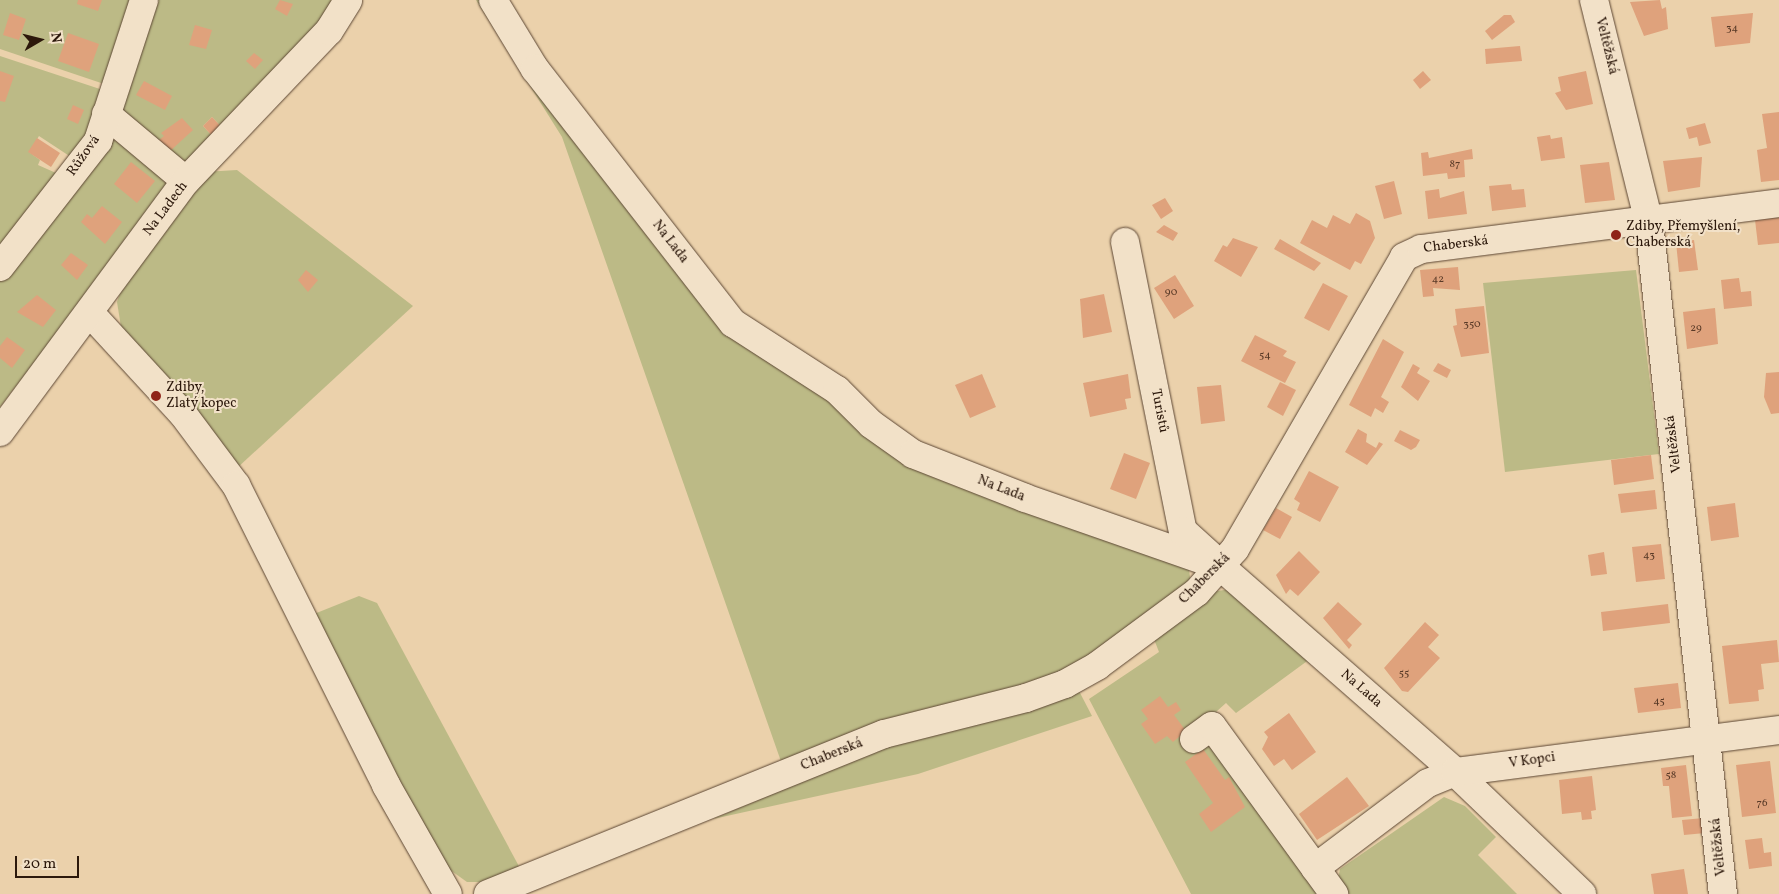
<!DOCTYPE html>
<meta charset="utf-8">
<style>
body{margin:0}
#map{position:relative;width:1779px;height:894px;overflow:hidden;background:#ebd1ab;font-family:Vollkorn,serif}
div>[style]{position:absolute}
.green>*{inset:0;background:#bcba86}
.building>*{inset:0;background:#dfa27c}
.roads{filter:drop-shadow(0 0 1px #5c4633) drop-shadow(0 0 1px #5c4633)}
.minor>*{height:28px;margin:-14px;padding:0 14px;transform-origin:14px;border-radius:14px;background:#f2e1c8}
.dots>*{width:14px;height:14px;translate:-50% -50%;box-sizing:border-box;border:2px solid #f2e1c8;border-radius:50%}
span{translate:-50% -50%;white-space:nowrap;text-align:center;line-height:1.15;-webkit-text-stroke:4px #f2e1c8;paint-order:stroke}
.number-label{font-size:11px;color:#593a27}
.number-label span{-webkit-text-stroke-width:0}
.street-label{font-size:14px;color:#2c180b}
.poi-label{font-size:14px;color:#2c180b}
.left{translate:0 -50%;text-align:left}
.north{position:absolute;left:15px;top:15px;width:50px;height:50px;-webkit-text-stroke:4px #f2e1c8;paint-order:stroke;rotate:82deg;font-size:14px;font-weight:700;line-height:20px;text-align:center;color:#2c180b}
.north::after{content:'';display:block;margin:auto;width:18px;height:22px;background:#2c180b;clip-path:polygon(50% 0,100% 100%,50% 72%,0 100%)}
.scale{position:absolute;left:15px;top:856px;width:64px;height:22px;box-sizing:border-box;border:2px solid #2c180b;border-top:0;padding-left:6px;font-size:15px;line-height:18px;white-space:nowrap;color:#2c180b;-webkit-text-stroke:4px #f2e1c8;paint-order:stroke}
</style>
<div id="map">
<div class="green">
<i style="clip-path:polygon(0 0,138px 0,110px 86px,0 49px)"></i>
<i style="clip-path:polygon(150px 0,340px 0,225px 131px,212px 117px,203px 126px,216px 140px,194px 162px,171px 163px,125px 123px,117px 98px)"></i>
<i style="clip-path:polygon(476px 0,487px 0,777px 361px,920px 468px,1189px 569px,1191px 586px,1102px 657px,784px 770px,562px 137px)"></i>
<i style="clip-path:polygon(0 56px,109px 92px,77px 161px,39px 136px,29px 152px,40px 160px,38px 165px,65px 177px,0 259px)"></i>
<i style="clip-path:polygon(120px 136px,165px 174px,167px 190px,0 407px,0 276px,102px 146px)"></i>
<i style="clip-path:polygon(237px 170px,413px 306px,236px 469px,122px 333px,117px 302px,126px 275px,204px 172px)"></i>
<i style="clip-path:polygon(1636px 270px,1659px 454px,1505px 472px,1483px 283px)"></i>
<i style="clip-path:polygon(1231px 589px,1314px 656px,1236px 713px,1226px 703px,1207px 720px,1209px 742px,1325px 894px,1191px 894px,1089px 699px,1159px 652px,1152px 634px,1211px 592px)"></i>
<i style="clip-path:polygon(359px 596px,377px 603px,521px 870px,483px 882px,467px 882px,439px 862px,314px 614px)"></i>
<i style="clip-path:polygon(1079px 691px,1092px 716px,918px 774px,713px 819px,896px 742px)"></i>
<i style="clip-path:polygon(1444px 797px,1465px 806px,1496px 837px,1478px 855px,1517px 894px,1346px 894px,1338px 879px,1340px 869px)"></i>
</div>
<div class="building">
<i style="clip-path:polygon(78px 0,102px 0,98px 11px,77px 4px)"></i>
<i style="clip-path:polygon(280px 0,293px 4px,287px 16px,275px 9px)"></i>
<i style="clip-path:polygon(1660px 0,1662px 9px,1666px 7px,1668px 29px,1644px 36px,1630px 2px)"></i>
<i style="clip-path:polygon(10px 13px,26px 19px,19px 40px,3px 35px)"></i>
<i style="clip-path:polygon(1753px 13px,1750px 43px,1715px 47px,1711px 17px)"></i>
<i style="clip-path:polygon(1504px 15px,1511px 15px,1515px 22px,1492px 40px,1485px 31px)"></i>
<i style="clip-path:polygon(195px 25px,212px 30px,206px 49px,189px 45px)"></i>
<i style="clip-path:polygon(68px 33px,99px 44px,89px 72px,58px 61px)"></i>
<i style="clip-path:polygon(1520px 46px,1522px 61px,1486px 64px,1485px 49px)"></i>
<i style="clip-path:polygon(254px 53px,263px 60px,255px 69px,246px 61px)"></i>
<i style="clip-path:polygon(0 71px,14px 76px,5px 102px,0 101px)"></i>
<i style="clip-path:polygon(1423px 71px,1431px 80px,1420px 89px,1413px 80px)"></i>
<i style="clip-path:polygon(1586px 71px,1593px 104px,1566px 110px,1555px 93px,1561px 91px,1558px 77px)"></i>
<i style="clip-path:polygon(144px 81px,172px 96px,165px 110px,136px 95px)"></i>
<i style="clip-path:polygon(73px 105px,84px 110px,78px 124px,67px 119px)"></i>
<i style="clip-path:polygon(1779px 112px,1779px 180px,1761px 182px,1757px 150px,1767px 148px,1762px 114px)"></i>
<i style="clip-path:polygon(212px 117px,225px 131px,216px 140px,203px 126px)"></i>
<i style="clip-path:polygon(182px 118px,193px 130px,169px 152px,158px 141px,164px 136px,161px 133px)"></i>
<i style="clip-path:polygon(1705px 123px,1711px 143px,1699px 146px,1697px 137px,1689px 139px,1686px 128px)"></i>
<i style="clip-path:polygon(1550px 135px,1551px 139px,1562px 137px,1565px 158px,1541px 161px,1537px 137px)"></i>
<i style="clip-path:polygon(37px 138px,60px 153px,51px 167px,28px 152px)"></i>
<i style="clip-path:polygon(1472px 149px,1473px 159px,1464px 160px,1465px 177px,1448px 179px,1447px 173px,1423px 176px,1421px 153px,1428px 152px,1429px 158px)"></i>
<i style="clip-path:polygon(1702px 157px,1700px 187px,1668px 192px,1663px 161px)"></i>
<i style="clip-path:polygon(131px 162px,155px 181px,137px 203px,114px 184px)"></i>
<i style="clip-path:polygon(1609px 162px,1615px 200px,1585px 203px,1580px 165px)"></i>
<i style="clip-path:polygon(1394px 181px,1402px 214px,1384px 219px,1375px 186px)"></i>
<i style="clip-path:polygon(1511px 184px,1512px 190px,1524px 189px,1526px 207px,1492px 211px,1489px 186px)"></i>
<i style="clip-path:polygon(1439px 189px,1440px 198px,1464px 191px,1467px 214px,1428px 219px,1425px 191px)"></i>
<i style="clip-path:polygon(1165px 198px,1173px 211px,1161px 219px,1152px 205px)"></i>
<i style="clip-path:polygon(102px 206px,122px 222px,105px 244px,81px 222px,87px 214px,92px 218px)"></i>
<i style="clip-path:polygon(1356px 213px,1370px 221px,1375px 238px,1361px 264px,1355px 261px,1350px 270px,1300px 243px,1312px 220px,1327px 228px,1333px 215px,1350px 224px)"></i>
<i style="clip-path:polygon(1779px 217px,1779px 243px,1758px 245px,1755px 220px)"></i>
<i style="clip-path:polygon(1164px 225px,1178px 233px,1173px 241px,1156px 232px)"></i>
<i style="clip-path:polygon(1233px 238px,1258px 247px,1241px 277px,1214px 261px,1223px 245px,1227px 247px)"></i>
<i style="clip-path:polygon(1280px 239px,1321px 263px,1314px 271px,1274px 249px)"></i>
<i style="clip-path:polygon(1694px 240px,1698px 270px,1679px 272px,1676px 242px)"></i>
<i style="clip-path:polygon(71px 253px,88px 265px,77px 280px,61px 265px)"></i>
<i style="clip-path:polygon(1458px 267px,1460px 290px,1433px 288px,1434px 296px,1423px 297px,1420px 270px)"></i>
<i style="clip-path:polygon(306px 270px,318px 280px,308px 292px,298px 280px)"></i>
<i style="clip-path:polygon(1175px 275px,1194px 306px,1174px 319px,1154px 288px)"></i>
<i style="clip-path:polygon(1739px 278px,1741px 292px,1751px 291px,1752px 306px,1724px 309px,1721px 280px)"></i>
<i style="clip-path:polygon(1323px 283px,1348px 296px,1329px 331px,1304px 318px)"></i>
<i style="clip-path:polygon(1104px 294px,1112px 332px,1083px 338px,1080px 299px)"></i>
<i style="clip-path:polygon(37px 295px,56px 310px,43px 327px,17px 312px)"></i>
<i style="clip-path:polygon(1484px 306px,1489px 353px,1461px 357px,1453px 326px,1457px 325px,1455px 309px)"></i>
<i style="clip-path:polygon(1715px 308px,1718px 344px,1687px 349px,1683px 312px)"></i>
<i style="clip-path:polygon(1255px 335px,1287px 351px,1283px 356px,1296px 362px,1285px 383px,1241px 361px)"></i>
<i style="clip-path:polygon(7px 337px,25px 350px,12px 368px,0 358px,0 346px)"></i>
<i style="clip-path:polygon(1383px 339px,1404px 352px,1381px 397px,1389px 402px,1383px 413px,1375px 408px,1371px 417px,1349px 405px)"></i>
<i style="clip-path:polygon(1438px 363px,1451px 370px,1447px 378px,1433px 371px)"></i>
<i style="clip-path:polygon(1413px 364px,1420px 368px,1417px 373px,1430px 381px,1418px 401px,1401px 387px)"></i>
<i style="clip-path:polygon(1779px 372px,1779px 413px,1771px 414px,1764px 397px,1766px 373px)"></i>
<i style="clip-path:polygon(982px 374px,996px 407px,970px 418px,955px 385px)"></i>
<i style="clip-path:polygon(1128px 374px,1131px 398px,1125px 399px,1127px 409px,1090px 417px,1083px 383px)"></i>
<i style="clip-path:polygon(1280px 382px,1296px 390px,1283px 416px,1267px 407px)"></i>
<i style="clip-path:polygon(1221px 385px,1225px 421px,1201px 424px,1197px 387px)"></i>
<i style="clip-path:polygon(1358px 429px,1367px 434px,1366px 442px,1376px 448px,1379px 442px,1383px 444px,1367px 465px,1345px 452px)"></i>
<i style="clip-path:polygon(1400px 430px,1420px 440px,1416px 447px,1411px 450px,1394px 441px)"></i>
<i style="clip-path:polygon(1124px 453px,1150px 463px,1136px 499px,1110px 489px)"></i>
<i style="clip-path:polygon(1651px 455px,1654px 479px,1614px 485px,1611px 460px)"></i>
<i style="clip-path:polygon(1309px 471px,1339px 487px,1320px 522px,1297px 510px,1300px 503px,1294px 499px)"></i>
<i style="clip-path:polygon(1655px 490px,1657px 509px,1621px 513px,1618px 494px)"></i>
<i style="clip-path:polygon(1735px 503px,1739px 537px,1711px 541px,1707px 507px)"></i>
<i style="clip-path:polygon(1276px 508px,1292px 517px,1280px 539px,1263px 530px)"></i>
<i style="clip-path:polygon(1661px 544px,1665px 579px,1636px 582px,1632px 547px)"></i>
<i style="clip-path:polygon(1299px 551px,1320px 572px,1298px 596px,1290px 589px,1286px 594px,1276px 575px)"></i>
<i style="clip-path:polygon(1604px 552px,1607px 574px,1591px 576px,1588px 555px)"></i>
<i style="clip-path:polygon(1338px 602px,1362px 624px,1347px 640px,1352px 645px,1349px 649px,1323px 618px)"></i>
<i style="clip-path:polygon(1668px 604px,1670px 623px,1603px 631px,1601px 612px)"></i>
<i style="clip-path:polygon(1425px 622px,1439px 635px,1428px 647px,1440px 658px,1408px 692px,1402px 691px,1384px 668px)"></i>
<i style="clip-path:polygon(1777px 640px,1779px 662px,1761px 664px,1764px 689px,1758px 690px,1759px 701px,1729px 704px,1722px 646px)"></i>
<i style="clip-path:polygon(1678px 683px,1681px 708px,1638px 713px,1634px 688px)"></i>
<i style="clip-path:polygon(1160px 696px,1168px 707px,1176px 702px,1181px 710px,1174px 715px,1186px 731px,1173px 742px,1167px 736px,1155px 744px,1141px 724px,1148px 719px,1141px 710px)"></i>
<i style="clip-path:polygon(1289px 713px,1316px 752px,1292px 770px,1284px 759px,1274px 766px,1262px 749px,1268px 737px,1264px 732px)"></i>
<i style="clip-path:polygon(1203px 749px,1225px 780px,1229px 777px,1245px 807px,1211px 832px,1199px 814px,1213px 803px,1185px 762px)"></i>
<i style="clip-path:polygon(1770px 761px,1776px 813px,1742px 817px,1736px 765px)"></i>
<i style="clip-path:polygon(1686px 765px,1692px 816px,1672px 818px,1669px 786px,1663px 786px,1661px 768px)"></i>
<i style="clip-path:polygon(1592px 776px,1596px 810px,1591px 811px,1592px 819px,1582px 820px,1581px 812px,1562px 814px,1559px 780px)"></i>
<i style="clip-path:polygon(1347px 777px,1369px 806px,1317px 840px,1299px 814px)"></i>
<i style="clip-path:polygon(1704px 818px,1705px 833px,1684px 835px,1682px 820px)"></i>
<i style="clip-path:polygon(1762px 838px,1764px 853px,1771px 852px,1772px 866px,1749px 869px,1745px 840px)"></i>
<i style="clip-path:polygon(1684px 869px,1688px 894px,1654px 894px,1651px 874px)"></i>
</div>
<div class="roads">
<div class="minor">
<i style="left:493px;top:0;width:81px;rotate:58.7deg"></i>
<i style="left:535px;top:69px;width:322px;rotate:52.1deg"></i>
<i style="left:733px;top:323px;width:124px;rotate:32.8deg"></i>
<i style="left:837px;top:390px;width:48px;rotate:45deg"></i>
<i style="left:871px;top:424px;width:52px;rotate:35.5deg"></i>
<i style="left:913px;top:454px;width:120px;rotate:21.4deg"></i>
<i style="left:1025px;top:498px;width:207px;rotate:19.2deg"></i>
<i style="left:1220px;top:566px;width:313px;rotate:41.2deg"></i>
<i style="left:1455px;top:772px;width:176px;rotate:43.8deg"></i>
<i style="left:1594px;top:0;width:230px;rotate:76.1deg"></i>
<i style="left:1649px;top:223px;width:675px;rotate:83.71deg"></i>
<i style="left:106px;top:114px;width:104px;rotate:39.9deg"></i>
<i style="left:1125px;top:242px;width:295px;rotate:78.7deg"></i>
<i style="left:1183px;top:531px;width:42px;rotate:42.1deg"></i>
<i style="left:0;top:267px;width:160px;rotate:-52.1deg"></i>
<i style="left:98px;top:141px;width:148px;rotate:-71.9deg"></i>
<i style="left:90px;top:313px;width:137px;rotate:47.4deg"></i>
<i style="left:183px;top:414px;width:89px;rotate:53.3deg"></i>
<i style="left:236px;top:485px;width:335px;rotate:63.4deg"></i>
<i style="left:386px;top:785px;width:125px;rotate:60.4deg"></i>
<i style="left:0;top:432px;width:312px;rotate:-53.5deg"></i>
<i style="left:186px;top:181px;width:207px;rotate:-46.4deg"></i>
<i style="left:329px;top:31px;width:36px;rotate:-58deg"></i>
<i style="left:1194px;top:739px;width:22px;rotate:-36deg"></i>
<i style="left:1212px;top:726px;width:208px;rotate:54deg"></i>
<i style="left:1315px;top:868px;width:141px;rotate:-37deg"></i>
<i style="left:1428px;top:783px;width:29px;rotate:-22deg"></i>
<i style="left:1455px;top:772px;width:327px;rotate:-7.4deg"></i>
<i style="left:488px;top:894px;width:427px;rotate:-22deg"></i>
<i style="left:884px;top:734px;width:146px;rotate:-14.2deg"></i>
<i style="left:1026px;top:698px;width:41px;rotate:-19.7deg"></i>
<i style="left:1065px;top:684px;width:37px;rotate:-29deg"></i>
<i style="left:1097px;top:666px;width:124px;rotate:-36.5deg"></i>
<i style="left:1197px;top:592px;width:57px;rotate:-48.5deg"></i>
<i style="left:1235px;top:549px;width:337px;rotate:-59.9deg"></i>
<i style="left:1404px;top:257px;width:19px;rotate:-25deg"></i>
<i style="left:1421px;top:249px;width:361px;rotate:-7.3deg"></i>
</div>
</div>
<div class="dots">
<i style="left:1616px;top:235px;background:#8f2418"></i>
<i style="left:156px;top:396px;background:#8f2418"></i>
</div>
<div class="number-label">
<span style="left:1732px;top:29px">34</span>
<span style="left:1455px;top:165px">87</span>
<span style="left:1438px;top:280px">42</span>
<span style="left:1171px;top:293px">90</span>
<span style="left:1472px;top:325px">350</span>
<span style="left:1696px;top:329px">29</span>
<span style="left:1265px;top:356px">54</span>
<span style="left:1649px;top:556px">43</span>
<span style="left:1404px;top:674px">55</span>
<span style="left:1659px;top:702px">45</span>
<span style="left:1671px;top:776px">58</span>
<span style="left:1762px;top:804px">76</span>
</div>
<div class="street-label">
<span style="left:1606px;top:46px;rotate:76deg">Veltěžská</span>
<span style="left:84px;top:156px;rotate:-55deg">Růžová</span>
<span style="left:166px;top:209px;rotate:-53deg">Na Ladech</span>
<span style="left:670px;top:242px;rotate:52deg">Na Lada</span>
<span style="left:1456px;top:245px;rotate:-7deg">Chaberská</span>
<span style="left:1159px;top:411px;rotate:79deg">Turistů</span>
<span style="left:1674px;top:444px;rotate:-97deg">Veltěžská</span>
<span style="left:1001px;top:489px;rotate:21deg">Na Lada</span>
<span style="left:1205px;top:579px;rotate:-45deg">Chaberská</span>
<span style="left:1361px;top:689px;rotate:41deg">Na Lada</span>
<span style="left:832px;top:755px;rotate:-22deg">Chaberská</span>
<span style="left:1532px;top:761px;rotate:-8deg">V Kopci</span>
<span style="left:1719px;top:847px;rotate:-96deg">Veltěžská</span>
</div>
<div class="poi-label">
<span class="left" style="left:1626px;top:235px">Zdiby, Přemyšlení,<br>Chaberská</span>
<span class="left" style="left:166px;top:396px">Zdiby,<br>Zlatý kopec</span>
</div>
<div class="north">N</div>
<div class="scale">20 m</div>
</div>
